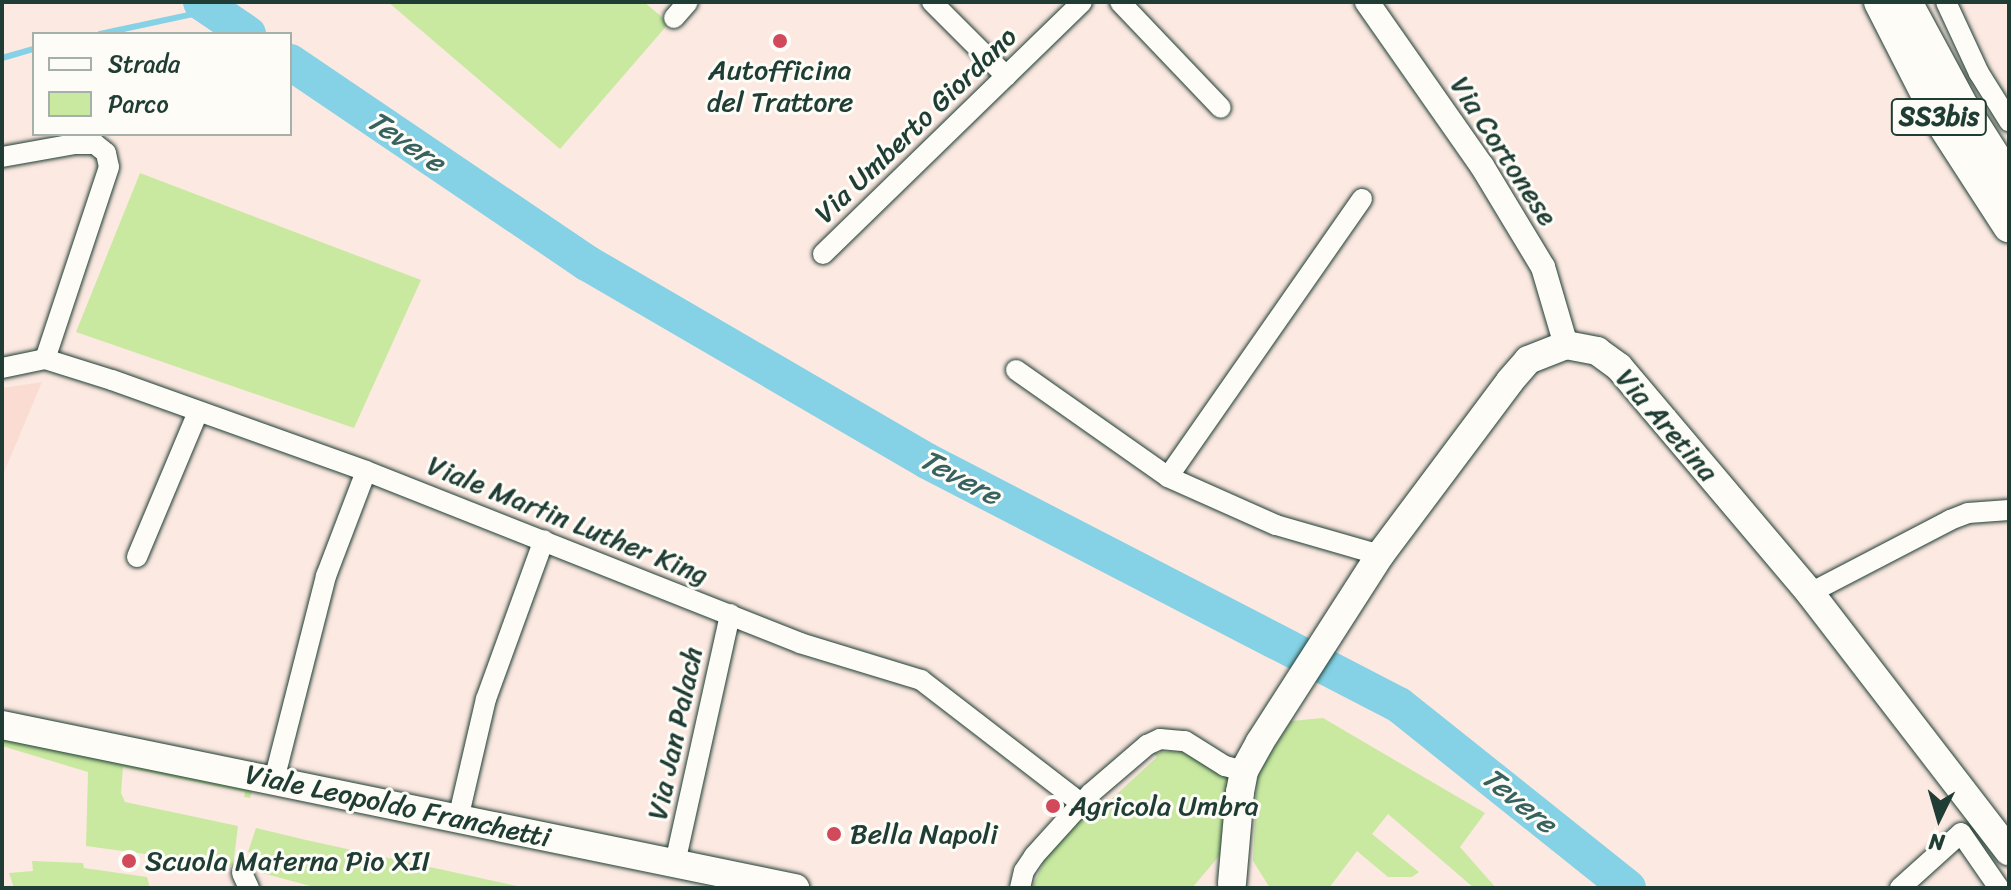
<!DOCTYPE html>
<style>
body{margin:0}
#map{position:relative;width:2011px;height:890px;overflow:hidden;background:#fce9e1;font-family:Sriracha,sans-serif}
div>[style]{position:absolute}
.built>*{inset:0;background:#fbdcd2}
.green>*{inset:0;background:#c9e9a1}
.stream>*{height:6px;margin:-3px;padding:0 3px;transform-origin:3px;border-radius:3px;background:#85d1e5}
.river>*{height:36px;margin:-18px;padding:0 18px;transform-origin:18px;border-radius:18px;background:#85d1e5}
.roads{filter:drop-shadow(0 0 2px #1f3d34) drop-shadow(0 0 2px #1f3d34)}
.minor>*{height:20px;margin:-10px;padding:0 10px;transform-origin:10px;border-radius:10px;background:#fdfcf7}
.tertiary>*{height:24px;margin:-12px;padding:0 12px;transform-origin:12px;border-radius:12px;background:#fdfcf7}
.secondary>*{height:28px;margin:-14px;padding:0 14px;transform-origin:14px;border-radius:14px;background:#fdfcf7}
.trunk>*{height:32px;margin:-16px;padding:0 16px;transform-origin:16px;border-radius:16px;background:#fdfcf7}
.dots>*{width:22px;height:22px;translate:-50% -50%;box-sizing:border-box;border:4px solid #fdfcf7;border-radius:50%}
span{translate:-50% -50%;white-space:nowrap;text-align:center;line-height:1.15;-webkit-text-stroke:6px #fdfcf7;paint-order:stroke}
.shield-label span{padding:2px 6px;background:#fdfcf7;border:2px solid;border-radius:6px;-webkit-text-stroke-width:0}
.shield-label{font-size:26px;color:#1f3d34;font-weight:700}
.poi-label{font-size:28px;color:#1f3d34}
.left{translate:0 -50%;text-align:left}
.street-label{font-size:28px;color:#1f3d34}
.water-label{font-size:30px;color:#386260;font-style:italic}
.frame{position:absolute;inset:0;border:4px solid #1f3d34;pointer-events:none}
.legend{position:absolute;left:32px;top:32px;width:260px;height:104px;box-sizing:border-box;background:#fdfcf7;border:2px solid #a4b0a9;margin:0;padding:10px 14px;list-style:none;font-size:24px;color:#1f3d34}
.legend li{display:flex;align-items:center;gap:16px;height:40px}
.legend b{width:40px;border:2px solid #a4b0a9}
.north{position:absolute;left:1899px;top:778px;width:80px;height:80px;-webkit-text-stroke:6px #fdfcf7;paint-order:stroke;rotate:185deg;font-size:22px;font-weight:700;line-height:32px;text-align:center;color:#1f3d34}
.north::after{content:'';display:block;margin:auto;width:28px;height:36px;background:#1f3d34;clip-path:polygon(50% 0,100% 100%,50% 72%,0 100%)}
</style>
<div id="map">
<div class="built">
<i style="clip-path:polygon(42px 382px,2px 477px,2px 388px)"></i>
</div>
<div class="green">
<i style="clip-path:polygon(388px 2px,644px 2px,669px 23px,560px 149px)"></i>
<i style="clip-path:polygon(140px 173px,421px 280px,354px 428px,76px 332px)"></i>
<i style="clip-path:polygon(1323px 718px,1485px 813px,1460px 847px,1496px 888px,1474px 888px,1388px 814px,1372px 834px,1419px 872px,1412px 877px,1388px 877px,1357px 851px,1329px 888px,1270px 888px,1253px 861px,1257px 775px,1291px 721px)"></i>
<i style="clip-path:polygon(2px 732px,254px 785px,250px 798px,244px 797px,245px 792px,123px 767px,121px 793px,125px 802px,238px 826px,233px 866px,86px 846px,88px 772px,2px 746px)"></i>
<i style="clip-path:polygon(1179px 751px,1236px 777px,1226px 848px,1192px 888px,1032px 888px,1049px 850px,1096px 798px,1104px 806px,1157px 757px,1153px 753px)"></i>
<i style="clip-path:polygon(256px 828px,306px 840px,526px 888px,318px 888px,262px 873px,265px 856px,248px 852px)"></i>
<i style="clip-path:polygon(32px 861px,83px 863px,84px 868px,147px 877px,150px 888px,14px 888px,9px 873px,33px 871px)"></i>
</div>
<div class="stream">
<i style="left:100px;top:34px;width:115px;rotate:-12.1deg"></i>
<i style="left:2px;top:58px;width:33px;rotate:-16deg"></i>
</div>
<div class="river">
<i style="left:201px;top:2px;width:57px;rotate:34.2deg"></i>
<i style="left:290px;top:62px;width:359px;rotate:34.1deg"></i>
<i style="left:587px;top:263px;width:393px;rotate:30.2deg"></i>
<i style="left:927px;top:461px;width:531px;rotate:27.34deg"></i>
<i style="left:1399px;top:705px;width:293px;rotate:38.6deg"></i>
</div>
<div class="roads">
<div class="minor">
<i style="left:932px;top:2px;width:105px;rotate:45deg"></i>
<i style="left:1120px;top:2px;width:146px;rotate:46.4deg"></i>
<i style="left:1946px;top:2px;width:78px;rotate:65.1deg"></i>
<i style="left:1979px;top:73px;width:57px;rotate:58deg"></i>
<i style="left:674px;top:18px;width:21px;rotate:-49deg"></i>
<i style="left:2px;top:157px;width:73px;rotate:-10.2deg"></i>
<i style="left:74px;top:144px;width:21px"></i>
<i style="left:95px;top:144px;width:14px;rotate:39deg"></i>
<i style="left:106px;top:153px;width:14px;rotate:78deg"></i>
<i style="left:109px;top:167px;width:202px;rotate:108.4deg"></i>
<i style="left:823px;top:254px;width:361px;rotate:-44.2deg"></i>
<i style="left:2px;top:368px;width:44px;rotate:-11.8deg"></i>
<i style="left:45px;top:359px;width:70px;rotate:17.4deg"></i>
<i style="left:112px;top:380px;width:270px;rotate:19.7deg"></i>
<i style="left:366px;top:471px;width:467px;rotate:21.6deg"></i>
<i style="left:800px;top:643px;width:127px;rotate:17deg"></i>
<i style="left:921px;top:680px;width:202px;rotate:37.6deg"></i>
<i style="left:1016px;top:370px;width:186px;rotate:35.1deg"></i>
<i style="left:1168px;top:477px;width:118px;rotate:24deg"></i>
<i style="left:1276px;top:525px;width:108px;rotate:16.1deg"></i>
<i style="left:1168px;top:477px;width:339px;rotate:-55.1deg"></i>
<i style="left:137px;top:557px;width:157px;rotate:-67.2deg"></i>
<i style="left:1810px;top:593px;width:158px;rotate:-27.5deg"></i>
<i style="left:1950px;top:520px;width:19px;rotate:-21deg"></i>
<i style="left:1968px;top:513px;width:41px;rotate:-4.2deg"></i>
<i style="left:274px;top:780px;width:211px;rotate:-75.7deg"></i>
<i style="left:326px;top:576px;width:112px;rotate:-69.1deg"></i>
<i style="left:458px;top:819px;width:123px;rotate:-76.9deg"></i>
<i style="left:486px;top:699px;width:169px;rotate:-70deg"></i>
<i style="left:675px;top:863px;width:255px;rotate:-77.5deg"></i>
<i style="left:242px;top:873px;width:17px;rotate:65deg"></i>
<i style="left:1020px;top:888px;width:17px;rotate:-77deg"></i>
<i style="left:1024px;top:871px;width:18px;rotate:-56deg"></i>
<i style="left:1034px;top:856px;width:85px;rotate:-47.9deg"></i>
<i style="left:1091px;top:793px;width:74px;rotate:-40.6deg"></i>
<i style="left:1147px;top:745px;width:14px;rotate:-25deg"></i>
<i style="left:1160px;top:739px;width:25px;rotate:5deg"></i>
<i style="left:1185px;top:741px;width:47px;rotate:32deg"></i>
<i style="left:1225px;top:766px;width:20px;rotate:15deg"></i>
<i style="left:1900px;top:888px;width:82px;rotate:-42deg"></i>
<i style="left:1961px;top:833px;width:67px;rotate:55.4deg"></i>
</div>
<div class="tertiary">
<i style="left:1367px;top:2px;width:200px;rotate:55deg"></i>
<i style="left:1482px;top:166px;width:118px;rotate:58.9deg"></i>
<i style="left:1543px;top:267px;width:81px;rotate:73.6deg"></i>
</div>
<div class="secondary">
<i style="left:2px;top:725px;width:810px;rotate:11.62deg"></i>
<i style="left:1232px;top:883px;width:91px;rotate:-85deg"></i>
<i style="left:1240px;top:792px;width:21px;rotate:-79deg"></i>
<i style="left:1244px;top:771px;width:33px;rotate:-61deg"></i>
<i style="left:1260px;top:742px;width:222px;rotate:-57.3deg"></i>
<i style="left:1380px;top:555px;width:217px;rotate:-53.2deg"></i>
<i style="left:1510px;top:381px;width:28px;rotate:-49deg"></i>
<i style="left:1528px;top:360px;width:41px;rotate:-21.5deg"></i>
<i style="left:1566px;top:345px;width:32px;rotate:11deg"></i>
<i style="left:1597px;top:351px;width:27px;rotate:36deg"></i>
<i style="left:1619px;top:367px;width:296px;rotate:49.8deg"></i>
<i style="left:1810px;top:593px;width:326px;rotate:52.4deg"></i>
</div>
<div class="trunk">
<i style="left:1880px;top:2px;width:130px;rotate:63deg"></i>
<i style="left:1939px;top:118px;width:129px;rotate:57.1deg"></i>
<i style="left:1906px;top:2px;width:118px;rotate:61.7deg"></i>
<i style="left:1962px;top:106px;width:88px;rotate:57.6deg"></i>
</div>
</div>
<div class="dots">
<i style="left:780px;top:41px;background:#d1495b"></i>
<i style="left:1053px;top:806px;background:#d1495b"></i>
<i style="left:834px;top:834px;background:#d1495b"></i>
<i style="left:129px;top:861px;background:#d1495b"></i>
</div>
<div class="shield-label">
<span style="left:1939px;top:117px">SS3bis</span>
</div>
<div class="poi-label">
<span style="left:780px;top:86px">Autofficina<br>del Trattore</span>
<span class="left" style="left:1069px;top:806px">Agricola Umbra</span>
<span class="left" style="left:850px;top:834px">Bella Napoli</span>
<span class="left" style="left:145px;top:861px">Scuola Materna Pio XII</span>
</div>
<div class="street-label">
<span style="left:916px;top:125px;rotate:-44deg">Via Umberto Giordano</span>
<span style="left:1504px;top:151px;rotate:57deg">Via Cortonese</span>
<span style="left:1667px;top:425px;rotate:49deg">Via Aretina</span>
<span style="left:568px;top:520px;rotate:22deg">Viale Martin Luther King</span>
<span style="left:675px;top:733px;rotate:-78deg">Via Jan Palach</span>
<span style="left:398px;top:806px;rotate:12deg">Viale Leopoldo Franchetti</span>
</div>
<div class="water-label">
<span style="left:406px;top:141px;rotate:34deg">Tevere</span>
<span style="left:960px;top:477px;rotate:28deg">Tevere</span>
<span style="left:1519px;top:800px;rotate:39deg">Tevere</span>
</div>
<div class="frame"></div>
<ul class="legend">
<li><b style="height:10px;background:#fdfcf7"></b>Strada</li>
<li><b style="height:22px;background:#c9e9a1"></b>Parco</li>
</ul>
<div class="north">N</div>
</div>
